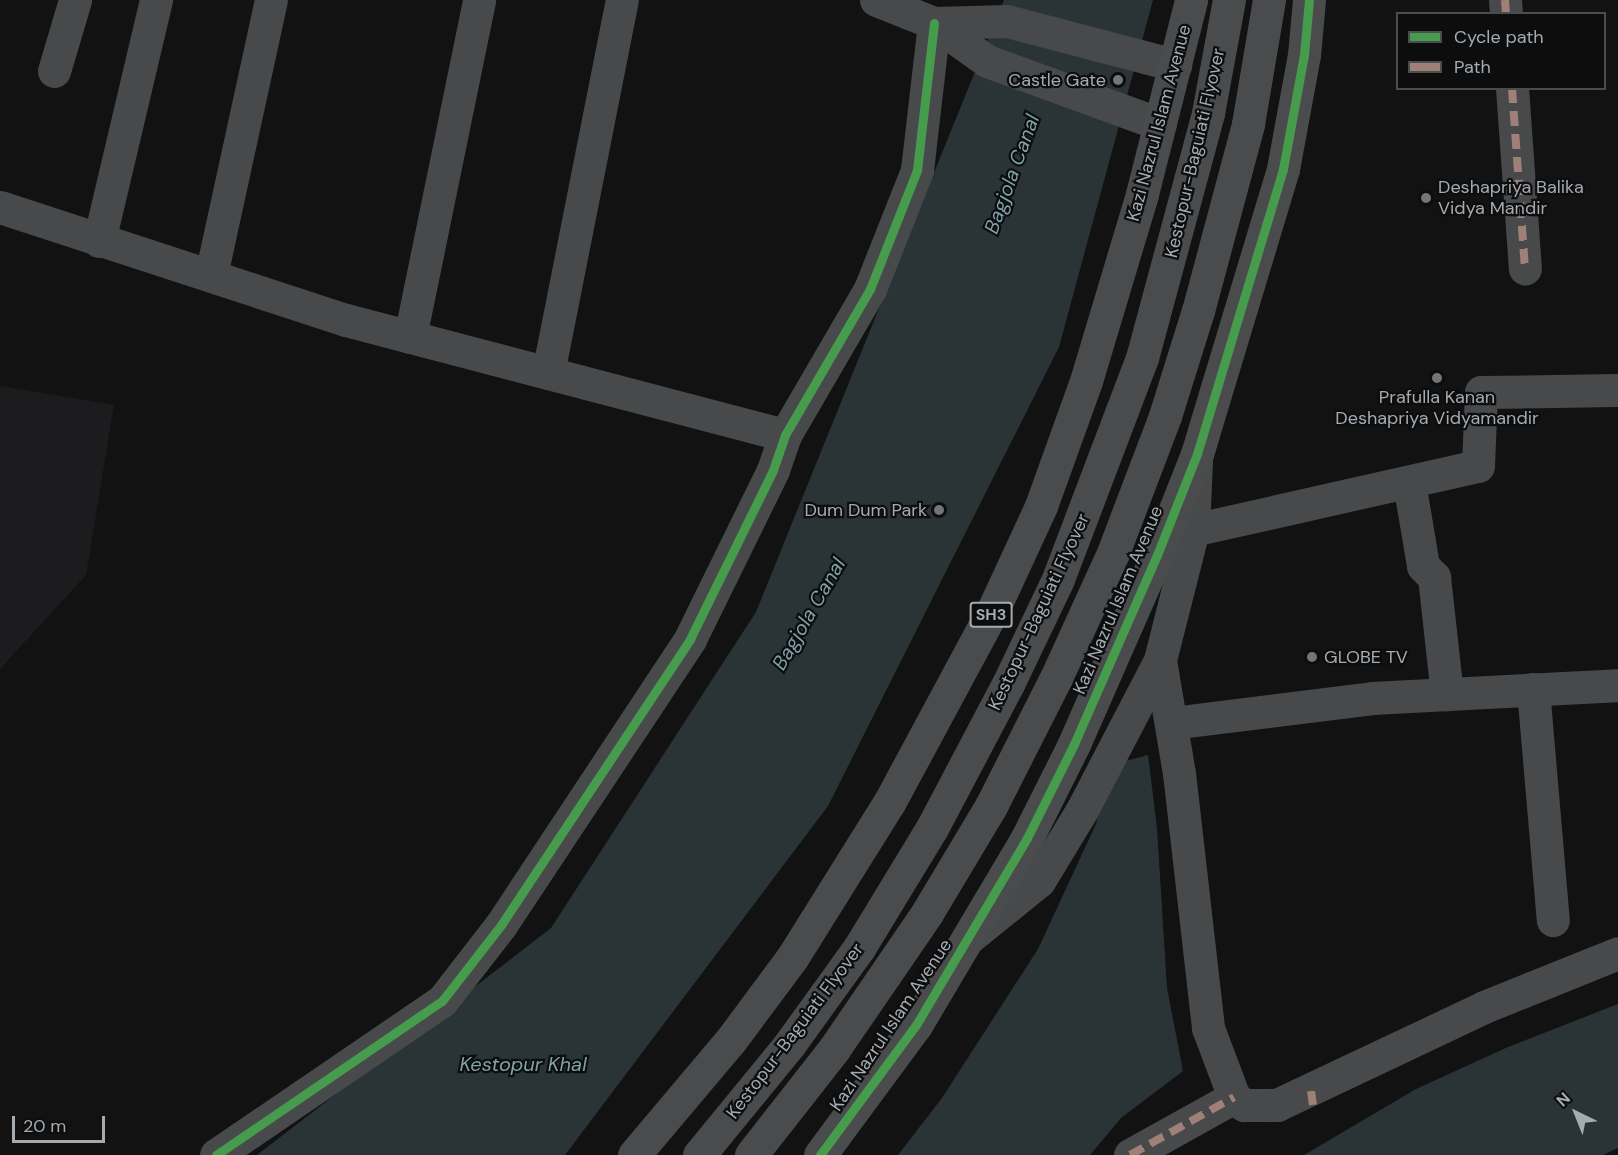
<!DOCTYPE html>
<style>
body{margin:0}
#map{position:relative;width:1618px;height:1155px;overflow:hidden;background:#121212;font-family:"DM Sans",sans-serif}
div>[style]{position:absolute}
.built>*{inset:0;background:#1c1c1e}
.water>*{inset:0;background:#2a3436}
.minor>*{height:33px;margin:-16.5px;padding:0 16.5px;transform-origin:16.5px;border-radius:16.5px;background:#47494b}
.major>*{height:33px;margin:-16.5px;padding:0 16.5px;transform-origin:16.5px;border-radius:16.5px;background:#494b4d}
.quiet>*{height:8px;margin-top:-4px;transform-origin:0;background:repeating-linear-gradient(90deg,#9e8076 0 15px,transparent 0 23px)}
.cycleway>*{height:9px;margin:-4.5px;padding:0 4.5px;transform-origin:4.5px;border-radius:4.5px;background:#469c4c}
.dots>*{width:16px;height:16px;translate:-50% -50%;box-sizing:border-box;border:3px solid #0d0d0e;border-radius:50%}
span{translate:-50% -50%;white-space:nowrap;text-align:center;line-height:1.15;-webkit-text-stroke:4.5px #0d0d0e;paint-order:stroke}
.shield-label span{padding:2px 4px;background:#0d0d0e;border:2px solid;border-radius:4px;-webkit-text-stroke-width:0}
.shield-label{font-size:16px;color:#a4acb2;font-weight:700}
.poi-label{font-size:18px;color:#a4acb2}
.right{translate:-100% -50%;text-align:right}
.left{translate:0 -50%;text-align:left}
.street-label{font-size:18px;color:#a4acb2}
.water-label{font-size:20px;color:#7da2ac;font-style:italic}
.legend{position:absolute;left:1396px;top:12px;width:210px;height:78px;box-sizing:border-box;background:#0d0d0e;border:2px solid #494d50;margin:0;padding:8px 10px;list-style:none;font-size:18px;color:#a4acb2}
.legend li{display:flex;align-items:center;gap:12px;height:30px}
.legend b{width:30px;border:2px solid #494d50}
.north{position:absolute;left:1546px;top:1083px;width:60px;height:60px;-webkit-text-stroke:4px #0d0d0e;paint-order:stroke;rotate:317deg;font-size:16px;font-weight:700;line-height:24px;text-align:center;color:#a4acb2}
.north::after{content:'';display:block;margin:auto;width:21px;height:27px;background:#a4acb2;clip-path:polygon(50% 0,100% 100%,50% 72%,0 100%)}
.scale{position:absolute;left:12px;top:1116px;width:93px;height:27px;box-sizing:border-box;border:3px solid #a4acb2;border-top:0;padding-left:8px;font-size:18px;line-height:21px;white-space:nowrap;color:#a4acb2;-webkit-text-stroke:4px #0d0d0e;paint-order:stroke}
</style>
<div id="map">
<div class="built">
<i style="clip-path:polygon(0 386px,114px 405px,86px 575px,0 669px)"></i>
</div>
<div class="water">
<i style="clip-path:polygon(1004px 0,1153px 0,1059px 347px,828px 806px,565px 1155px,257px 1155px,551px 928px,756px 612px)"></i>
<i style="clip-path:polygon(1148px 755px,1157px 828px,1167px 988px,1183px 1071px,1121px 1118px,1090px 1155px,898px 1155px,942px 1098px,1038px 949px,1096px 824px,1111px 765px)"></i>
<i style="clip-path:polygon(1618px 1004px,1618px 1148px,1603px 1155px,1304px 1155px,1416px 1089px,1508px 1047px)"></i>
</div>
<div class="minor">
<i style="left:876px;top:0;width:62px;rotate:21.6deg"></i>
<i style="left:934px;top:23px;width:65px;rotate:35.6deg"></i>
<i style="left:987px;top:61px;width:184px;rotate:20deg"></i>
<i style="left:1505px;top:0;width:14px;rotate:86deg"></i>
<i style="left:934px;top:23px;width:73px;rotate:-1.6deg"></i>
<i style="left:1007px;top:21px;width:174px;rotate:14.7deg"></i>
<i style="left:54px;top:71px;width:74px;rotate:-73.5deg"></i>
<i style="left:1512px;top:88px;width:181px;rotate:85.9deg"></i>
<i style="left:0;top:207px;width:364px;rotate:18.1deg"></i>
<i style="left:346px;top:320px;width:454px;rotate:14.7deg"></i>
<i style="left:99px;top:241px;width:248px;rotate:-76.7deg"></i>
<i style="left:211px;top:275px;width:281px;rotate:-77.7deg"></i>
<i style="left:410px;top:337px;width:344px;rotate:-78.4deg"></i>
<i style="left:548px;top:373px;width:380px;rotate:-78.8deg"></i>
<i style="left:1409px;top:482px;width:85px;rotate:80.5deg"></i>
<i style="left:1423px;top:566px;width:16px;rotate:45deg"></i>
<i style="left:1434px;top:577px;width:118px;rotate:83.7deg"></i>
<i style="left:1193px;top:530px;width:292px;rotate:-12.7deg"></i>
<i style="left:1478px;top:466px;width:74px;rotate:-87.7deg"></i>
<i style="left:1481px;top:392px;width:137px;rotate:-0.8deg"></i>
<i style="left:1160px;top:660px;width:115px;rotate:80.5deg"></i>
<i style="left:1179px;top:773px;width:257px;rotate:83.5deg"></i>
<i style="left:1208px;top:1028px;width:74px;rotate:69.4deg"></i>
<i style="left:1234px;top:1097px;width:13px;rotate:39deg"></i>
<i style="left:1244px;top:1105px;width:33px"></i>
<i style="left:1277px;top:1105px;width:229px;rotate:-25.3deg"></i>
<i style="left:1484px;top:1007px;width:144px;rotate:-21.9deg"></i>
<i style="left:1533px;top:689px;width:232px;rotate:85.1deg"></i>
<i style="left:1172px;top:723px;width:202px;rotate:-7.1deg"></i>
<i style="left:1372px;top:698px;width:246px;rotate:-3deg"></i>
<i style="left:971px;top:936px;width:87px;rotate:-39deg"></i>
<i style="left:1039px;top:881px;width:83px;rotate:-58.8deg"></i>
<i style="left:1082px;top:810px;width:169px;rotate:-62.5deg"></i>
<i style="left:1160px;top:660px;width:134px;rotate:-75.8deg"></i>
<i style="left:1193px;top:530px;width:68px;rotate:-87.5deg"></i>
<i style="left:216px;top:1155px;width:273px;rotate:-34.3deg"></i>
<i style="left:442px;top:1001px;width:96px;rotate:-52.2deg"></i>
<i style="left:501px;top:925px;width:343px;rotate:-56.5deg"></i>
<i style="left:690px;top:639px;width:188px;rotate:-63.8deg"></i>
<i style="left:773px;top:470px;width:37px;rotate:-71deg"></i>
<i style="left:785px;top:435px;width:169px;rotate:-59.8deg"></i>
<i style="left:870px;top:289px;width:128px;rotate:-68.4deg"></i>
<i style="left:917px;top:170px;width:148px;rotate:-83.4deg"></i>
<i style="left:1130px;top:1155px;width:119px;rotate:-29.1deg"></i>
</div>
<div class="major">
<i style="left:634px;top:1155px;width:150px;rotate:-49.9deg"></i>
<i style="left:731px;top:1040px;width:102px;rotate:-53.4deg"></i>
<i style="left:792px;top:958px;width:183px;rotate:-58deg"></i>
<i style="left:889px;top:803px;width:219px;rotate:-61.7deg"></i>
<i style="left:993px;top:610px;width:115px;rotate:-65.2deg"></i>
<i style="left:1041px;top:506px;width:133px;rotate:-70.2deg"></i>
<i style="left:1086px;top:381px;width:195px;rotate:-73.3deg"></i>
<i style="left:1142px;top:194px;width:200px;rotate:-75.8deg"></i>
<i style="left:699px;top:1155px;width:142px;rotate:-50.7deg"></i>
<i style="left:789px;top:1045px;width:120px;rotate:-54.2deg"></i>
<i style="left:859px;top:948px;width:140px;rotate:-58.7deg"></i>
<i style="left:932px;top:828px;width:163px;rotate:-62.2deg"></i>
<i style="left:1008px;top:684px;width:116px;rotate:-64.5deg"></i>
<i style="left:1058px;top:579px;width:236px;rotate:-69.2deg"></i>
<i style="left:1142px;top:358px;width:254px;rotate:-74.9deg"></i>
<i style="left:1208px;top:113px;width:115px;rotate:-79.5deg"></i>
<i style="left:751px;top:1155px;width:135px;rotate:-51.9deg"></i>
<i style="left:834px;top:1049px;width:165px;rotate:-55.6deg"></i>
<i style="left:927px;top:913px;width:125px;rotate:-59.1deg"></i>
<i style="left:991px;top:806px;width:144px;rotate:-63.1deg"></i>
<i style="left:1056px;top:678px;width:137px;rotate:-65.5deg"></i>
<i style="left:1113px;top:553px;width:147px;rotate:-69.2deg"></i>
<i style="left:1165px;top:416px;width:110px;rotate:-72.6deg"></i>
<i style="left:1198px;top:311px;width:194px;rotate:-75deg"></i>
<i style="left:1248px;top:124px;width:126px;rotate:-80.4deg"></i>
<i style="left:820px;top:1155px;width:162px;rotate:-53.6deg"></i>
<i style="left:916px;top:1025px;width:217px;rotate:-59.3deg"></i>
<i style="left:1027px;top:838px;width:105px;rotate:-63.4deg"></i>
<i style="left:1074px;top:744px;width:206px;rotate:-66.3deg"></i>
<i style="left:1157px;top:555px;width:109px;rotate:-68.4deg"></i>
<i style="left:1197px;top:454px;width:298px;rotate:-73.2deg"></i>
<i style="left:1283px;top:169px;width:116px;rotate:-79.6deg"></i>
<i style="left:1304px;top:55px;width:55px;rotate:-84.8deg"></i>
</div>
<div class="quiet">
<i style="left:1505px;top:0;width:14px;rotate:86deg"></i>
<i style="left:1512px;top:88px;width:181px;rotate:85.9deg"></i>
<i style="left:1311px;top:1091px;width:14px;rotate:82deg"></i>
<i style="left:1130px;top:1155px;width:119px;rotate:-29.1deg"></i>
</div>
<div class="cycleway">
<i style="left:216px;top:1155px;width:273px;rotate:-34.3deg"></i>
<i style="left:442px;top:1001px;width:96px;rotate:-52.2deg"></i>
<i style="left:501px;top:925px;width:343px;rotate:-56.5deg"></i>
<i style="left:690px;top:639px;width:188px;rotate:-63.8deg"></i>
<i style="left:773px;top:470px;width:37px;rotate:-71deg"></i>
<i style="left:785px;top:435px;width:169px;rotate:-59.8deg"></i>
<i style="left:870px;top:289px;width:128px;rotate:-68.4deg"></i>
<i style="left:917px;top:170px;width:148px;rotate:-83.4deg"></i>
<i style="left:820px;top:1155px;width:162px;rotate:-53.6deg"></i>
<i style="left:916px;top:1025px;width:217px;rotate:-59.3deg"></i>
<i style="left:1027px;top:838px;width:105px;rotate:-63.4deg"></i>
<i style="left:1074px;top:744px;width:206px;rotate:-66.3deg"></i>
<i style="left:1157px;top:555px;width:109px;rotate:-68.4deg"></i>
<i style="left:1197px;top:454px;width:298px;rotate:-73.2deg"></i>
<i style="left:1283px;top:169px;width:116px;rotate:-79.6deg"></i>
<i style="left:1304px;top:55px;width:55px;rotate:-84.8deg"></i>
</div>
<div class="dots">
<i style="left:1118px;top:80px;background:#71767a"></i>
<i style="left:1426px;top:198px;background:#71767a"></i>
<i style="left:1437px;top:378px;background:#71767a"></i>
<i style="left:939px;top:510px;background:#71767a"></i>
<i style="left:1312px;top:657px;background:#71767a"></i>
</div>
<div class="shield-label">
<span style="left:991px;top:615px">SH3</span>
</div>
<div class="poi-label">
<span class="right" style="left:1106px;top:80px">Castle Gate</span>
<span class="left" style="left:1438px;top:198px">Deshapriya Balika<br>Vidya Mandir</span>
<span style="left:1437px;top:408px">Prafulla Kanan<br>Deshapriya Vidyamandir</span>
<span class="right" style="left:927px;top:510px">Dum Dum Park</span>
<span class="left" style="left:1324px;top:657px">GLOBE TV</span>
</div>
<div class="street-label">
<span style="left:1159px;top:123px;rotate:-75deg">Kazi Nazrul Islam Avenue</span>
<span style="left:1195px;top:153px;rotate:-77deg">Kestopur-Baguiati Flyover</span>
<span style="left:1118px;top:600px;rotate:-67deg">Kazi Nazrul Islam Avenue</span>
<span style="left:1039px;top:612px;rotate:-65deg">Kestopur-Baguiati Flyover</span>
<span style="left:891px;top:1025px;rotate:-56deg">Kazi Nazrul Islam Avenue</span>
<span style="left:795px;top:1031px;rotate:-53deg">Kestopur-Baguiati Flyover</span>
</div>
<div class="water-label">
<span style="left:1012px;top:174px;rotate:-70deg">Bagjola Canal</span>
<span style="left:809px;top:614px;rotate:-60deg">Bagjola Canal</span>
<span style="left:523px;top:1064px">Kestopur Khal</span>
</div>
<ul class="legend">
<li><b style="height:8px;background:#469c4c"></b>Cycle path</li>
<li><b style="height:8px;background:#9e8076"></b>Path</li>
</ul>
<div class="north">N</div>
<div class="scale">20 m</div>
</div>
